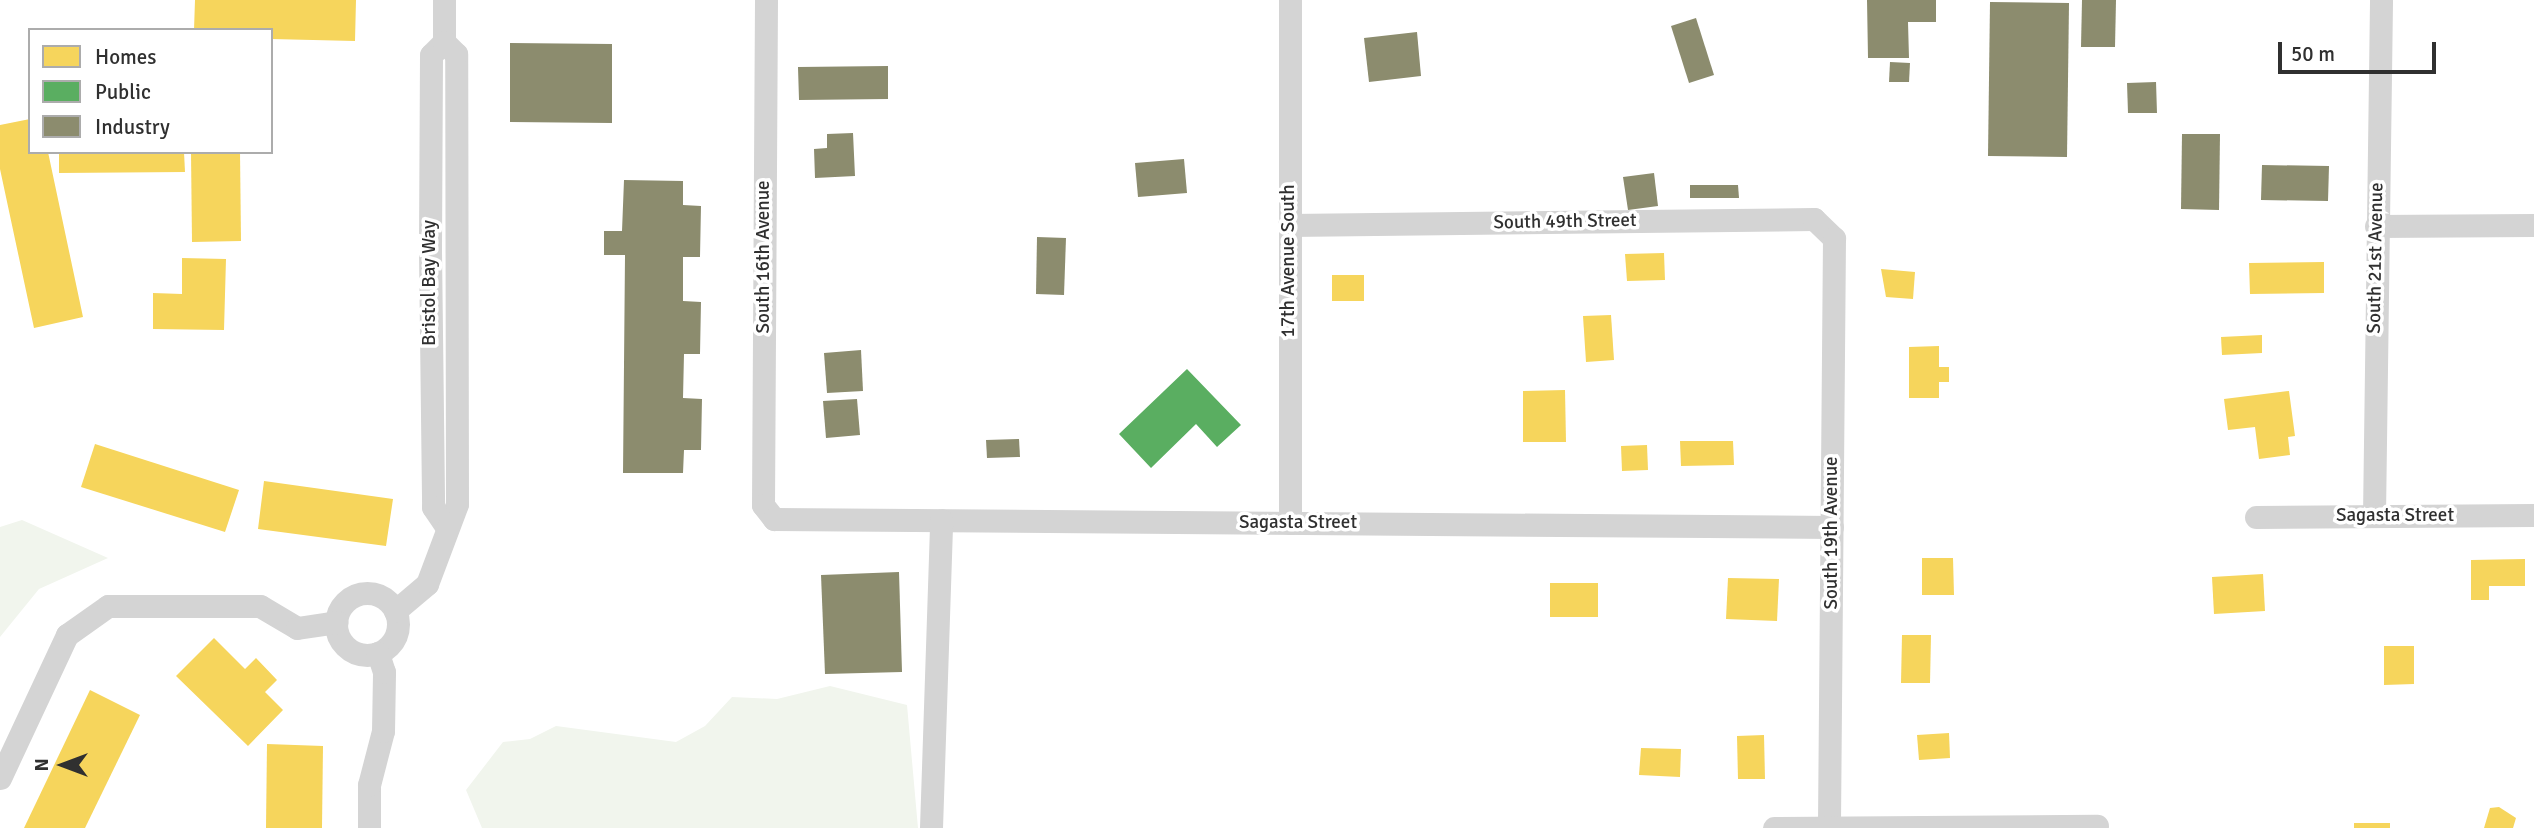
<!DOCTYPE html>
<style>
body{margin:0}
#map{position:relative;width:2534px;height:828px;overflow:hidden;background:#fff;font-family:Signika,sans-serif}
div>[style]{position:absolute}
.green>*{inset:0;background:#f1f5ed}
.homes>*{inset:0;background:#f6d55c}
.public>*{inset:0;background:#5aae61}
.industry>*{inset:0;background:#8c8c6e}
.street>*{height:23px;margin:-11.5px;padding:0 11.5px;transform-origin:11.5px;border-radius:11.5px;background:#d4d4d4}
.street>.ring{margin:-11.5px;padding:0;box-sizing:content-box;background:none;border:23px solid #d4d4d4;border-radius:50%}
span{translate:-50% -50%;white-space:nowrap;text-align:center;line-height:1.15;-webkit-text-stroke:7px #fff;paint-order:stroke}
.street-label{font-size:19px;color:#303030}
.legend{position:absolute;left:28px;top:28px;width:245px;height:126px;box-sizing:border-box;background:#fff;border:2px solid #acacac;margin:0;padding:9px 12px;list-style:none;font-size:21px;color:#303030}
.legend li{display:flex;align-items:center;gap:14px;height:35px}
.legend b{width:35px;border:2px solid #acacac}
.north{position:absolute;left:28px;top:730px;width:70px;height:70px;-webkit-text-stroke:5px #fff;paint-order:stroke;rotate:270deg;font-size:19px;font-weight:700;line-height:28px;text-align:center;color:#303030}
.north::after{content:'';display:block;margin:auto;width:24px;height:32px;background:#303030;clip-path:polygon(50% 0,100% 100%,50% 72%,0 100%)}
.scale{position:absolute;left:2278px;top:42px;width:158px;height:32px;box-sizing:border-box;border:4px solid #303030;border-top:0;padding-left:9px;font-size:21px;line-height:24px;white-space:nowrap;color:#303030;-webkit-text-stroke:5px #fff;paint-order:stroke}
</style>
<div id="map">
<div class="green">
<i style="clip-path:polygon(22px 520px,108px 558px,39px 589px,0 637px,0 527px)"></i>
<i style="clip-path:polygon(830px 686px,907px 705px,918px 828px,482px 828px,466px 790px,503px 742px,530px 739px,556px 726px,676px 742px,705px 726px,732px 697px,777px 699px)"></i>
</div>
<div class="homes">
<i style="clip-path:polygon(195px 0,356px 0,355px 41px,271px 39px,271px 30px,194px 30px)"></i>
<i style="clip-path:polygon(30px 119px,30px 152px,48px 152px,83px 317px,34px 328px,0 169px,0 125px)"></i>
<i style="clip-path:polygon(59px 152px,184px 152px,185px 172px,59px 173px)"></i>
<i style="clip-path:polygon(191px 152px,240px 152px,241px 241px,192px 242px)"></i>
<i style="clip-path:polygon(1664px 253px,1665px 280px,1627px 281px,1625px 254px)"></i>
<i style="clip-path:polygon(182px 258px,226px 259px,224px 330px,153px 329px,153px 293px,182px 294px)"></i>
<i style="clip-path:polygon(2324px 262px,2324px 293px,2250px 294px,2249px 263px)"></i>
<i style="clip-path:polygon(1881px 269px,1915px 272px,1913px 299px,1886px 297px)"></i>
<i style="clip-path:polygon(1332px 275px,1364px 275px,1364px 301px,1332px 301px)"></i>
<i style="clip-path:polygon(1611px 315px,1614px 360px,1586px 362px,1583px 316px)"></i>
<i style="clip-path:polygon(2262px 335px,2262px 353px,2222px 355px,2221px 337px)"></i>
<i style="clip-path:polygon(1939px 346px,1939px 367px,1949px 367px,1949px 382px,1939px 382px,1939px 398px,1909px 398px,1909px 347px)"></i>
<i style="clip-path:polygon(1565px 390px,1566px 442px,1523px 442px,1523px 391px)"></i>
<i style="clip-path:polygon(2289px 391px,2295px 436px,2288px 437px,2290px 455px,2259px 459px,2255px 427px,2228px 430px,2224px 399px)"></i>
<i style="clip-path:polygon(1680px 441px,1733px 441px,1734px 465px,1681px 466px)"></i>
<i style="clip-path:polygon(95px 444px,239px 490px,225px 532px,81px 487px)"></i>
<i style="clip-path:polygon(1647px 445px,1648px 470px,1622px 471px,1621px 446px)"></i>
<i style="clip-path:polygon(264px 481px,393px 499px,386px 546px,258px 529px)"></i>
<i style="clip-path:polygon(1922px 558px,1953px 558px,1954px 595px,1922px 595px)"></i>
<i style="clip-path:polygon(2525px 559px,2525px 586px,2489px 586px,2489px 600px,2471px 600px,2471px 560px)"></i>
<i style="clip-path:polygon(2263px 574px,2265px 611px,2214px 614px,2212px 577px)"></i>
<i style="clip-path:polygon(1728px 578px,1779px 579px,1777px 621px,1726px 619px)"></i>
<i style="clip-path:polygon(1550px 583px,1598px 583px,1598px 617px,1550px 617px)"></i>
<i style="clip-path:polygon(1902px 635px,1931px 635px,1930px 683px,1901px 683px)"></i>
<i style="clip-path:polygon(214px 638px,245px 669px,256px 658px,277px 680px,265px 692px,283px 710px,248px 746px,176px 676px)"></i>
<i style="clip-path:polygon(2384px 646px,2414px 646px,2414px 684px,2384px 685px)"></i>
<i style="clip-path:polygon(90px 690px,140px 715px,85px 828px,24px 828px)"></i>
<i style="clip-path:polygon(1949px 733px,1950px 758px,1919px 760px,1917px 735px)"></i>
<i style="clip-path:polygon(1764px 735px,1765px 779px,1738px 779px,1737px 736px)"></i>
<i style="clip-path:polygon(267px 744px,323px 746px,322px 828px,266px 828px)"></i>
<i style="clip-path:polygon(1641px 748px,1681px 749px,1680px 777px,1639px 775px)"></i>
<i style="clip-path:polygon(2499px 807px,2516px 818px,2513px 828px,2484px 828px,2490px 808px)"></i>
<i style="clip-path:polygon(2354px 823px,2390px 823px,2390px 828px,2354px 828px)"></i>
</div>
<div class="public">
<i style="clip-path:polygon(1187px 369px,1241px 425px,1217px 447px,1196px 424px,1151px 468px,1119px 434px)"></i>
</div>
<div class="industry">
<i style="clip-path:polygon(1867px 0,1936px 0,1936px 22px,1908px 22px,1909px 58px,1868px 58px)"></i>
<i style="clip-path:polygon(2082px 0,2116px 0,2115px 47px,2081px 47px)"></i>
<i style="clip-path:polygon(1990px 2px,2069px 3px,2067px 157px,1988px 156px)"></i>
<i style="clip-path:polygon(1696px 18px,1714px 75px,1689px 83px,1671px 26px)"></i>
<i style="clip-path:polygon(1417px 32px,1421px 76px,1369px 82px,1364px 38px)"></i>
<i style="clip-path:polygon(510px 43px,612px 44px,612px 123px,510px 122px)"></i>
<i style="clip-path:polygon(1890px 62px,1910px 63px,1909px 82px,1889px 82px)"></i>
<i style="clip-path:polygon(888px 66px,888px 99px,799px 100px,798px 67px)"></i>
<i style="clip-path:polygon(2156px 82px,2157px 113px,2128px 113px,2127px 83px)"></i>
<i style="clip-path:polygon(853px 133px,855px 176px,815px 178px,814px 149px,827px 148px,827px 134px)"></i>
<i style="clip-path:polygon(2182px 134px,2220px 134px,2219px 210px,2181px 209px)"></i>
<i style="clip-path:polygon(1184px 159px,1187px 193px,1138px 197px,1135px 163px)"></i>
<i style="clip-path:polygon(2262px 165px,2329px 166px,2328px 201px,2261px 200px)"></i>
<i style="clip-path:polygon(1654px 173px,1658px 206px,1628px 210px,1623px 177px)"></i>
<i style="clip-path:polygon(624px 180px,683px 181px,683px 205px,701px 206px,700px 257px,683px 257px,683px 301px,701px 302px,700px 354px,684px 354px,683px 398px,702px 399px,701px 450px,684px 450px,683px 473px,623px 473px,625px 255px,604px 255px,604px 231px,622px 231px)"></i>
<i style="clip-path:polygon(1690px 185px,1738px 185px,1739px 198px,1690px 198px)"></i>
<i style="clip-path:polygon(1037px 237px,1066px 238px,1064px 295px,1036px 294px)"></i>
<i style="clip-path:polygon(861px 350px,863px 391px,827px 393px,824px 353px)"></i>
<i style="clip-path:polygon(857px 399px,860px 435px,826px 438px,823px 401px)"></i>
<i style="clip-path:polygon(1019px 439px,1020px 457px,987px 458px,986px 440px)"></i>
<i style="clip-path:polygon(899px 572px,902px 672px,825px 674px,821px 575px)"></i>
</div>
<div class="street">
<i style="left:444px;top:0;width:42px;rotate:90deg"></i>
<i style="left:444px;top:42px;width:18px;rotate:135deg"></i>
<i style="left:431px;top:55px;width:196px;rotate:90.3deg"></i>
<i style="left:430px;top:251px;width:256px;rotate:89.3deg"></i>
<i style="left:433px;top:507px;width:23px;rotate:56deg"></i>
<i style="left:766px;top:0;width:505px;rotate:90.34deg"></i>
<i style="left:763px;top:505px;width:18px;rotate:52deg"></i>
<i style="left:774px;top:519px;width:1058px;rotate:0.43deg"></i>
<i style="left:1290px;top:0;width:523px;rotate:90deg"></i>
<i style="left:1289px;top:225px;width:525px;rotate:-0.65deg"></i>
<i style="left:1814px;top:219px;width:28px;rotate:44deg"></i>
<i style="left:1834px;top:238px;width:590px;rotate:90.49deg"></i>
<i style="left:2376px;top:226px;width:158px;rotate:-0.4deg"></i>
<i style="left:2374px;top:516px;width:516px;rotate:-89.22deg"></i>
<i style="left:2256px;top:517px;width:278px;rotate:-0.4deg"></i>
<i class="ring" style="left:336px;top:593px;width:39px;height:39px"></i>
<i style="left:395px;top:611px;width:42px;rotate:-40.2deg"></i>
<i style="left:427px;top:584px;width:85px;rotate:-69.4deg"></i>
<i style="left:457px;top:504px;width:450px;rotate:-90.1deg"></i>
<i style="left:456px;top:54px;width:17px;rotate:-135deg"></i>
<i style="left:0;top:778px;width:158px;rotate:-64.9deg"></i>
<i style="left:67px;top:635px;width:50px;rotate:-35.3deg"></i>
<i style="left:108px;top:606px;width:152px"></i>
<i style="left:260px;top:606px;width:43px;rotate:30.7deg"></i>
<i style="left:297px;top:628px;width:40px;rotate:-8.5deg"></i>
<i style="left:369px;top:828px;width:43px;rotate:-90deg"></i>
<i style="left:369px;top:785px;width:56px;rotate:-75.5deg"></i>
<i style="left:383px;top:731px;width:59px;rotate:-89deg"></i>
<i style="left:384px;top:672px;width:20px;rotate:-108deg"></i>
<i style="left:931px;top:828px;width:308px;rotate:-88.1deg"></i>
<i style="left:1774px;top:828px;width:323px;rotate:-0.4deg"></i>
</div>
<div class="street-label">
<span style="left:1565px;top:222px;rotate:-1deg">South 49th Street</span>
<span style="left:764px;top:257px;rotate:-90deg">South 16th Avenue</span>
<span style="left:2376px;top:258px;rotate:-89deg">South 21st Avenue</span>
<span style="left:1289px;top:261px;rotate:-90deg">17th Avenue South</span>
<span style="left:430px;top:283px;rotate:-90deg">Bristol Bay Way</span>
<span style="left:2395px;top:516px">Sagasta Street</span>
<span style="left:1298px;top:523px">Sagasta Street</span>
<span style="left:1832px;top:533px;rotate:-90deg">South 19th Avenue</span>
</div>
<ul class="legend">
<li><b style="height:19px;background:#f6d55c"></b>Homes</li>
<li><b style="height:19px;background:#5aae61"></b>Public</li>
<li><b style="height:19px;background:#8c8c6e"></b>Industry</li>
</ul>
<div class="north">N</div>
<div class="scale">50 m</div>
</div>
